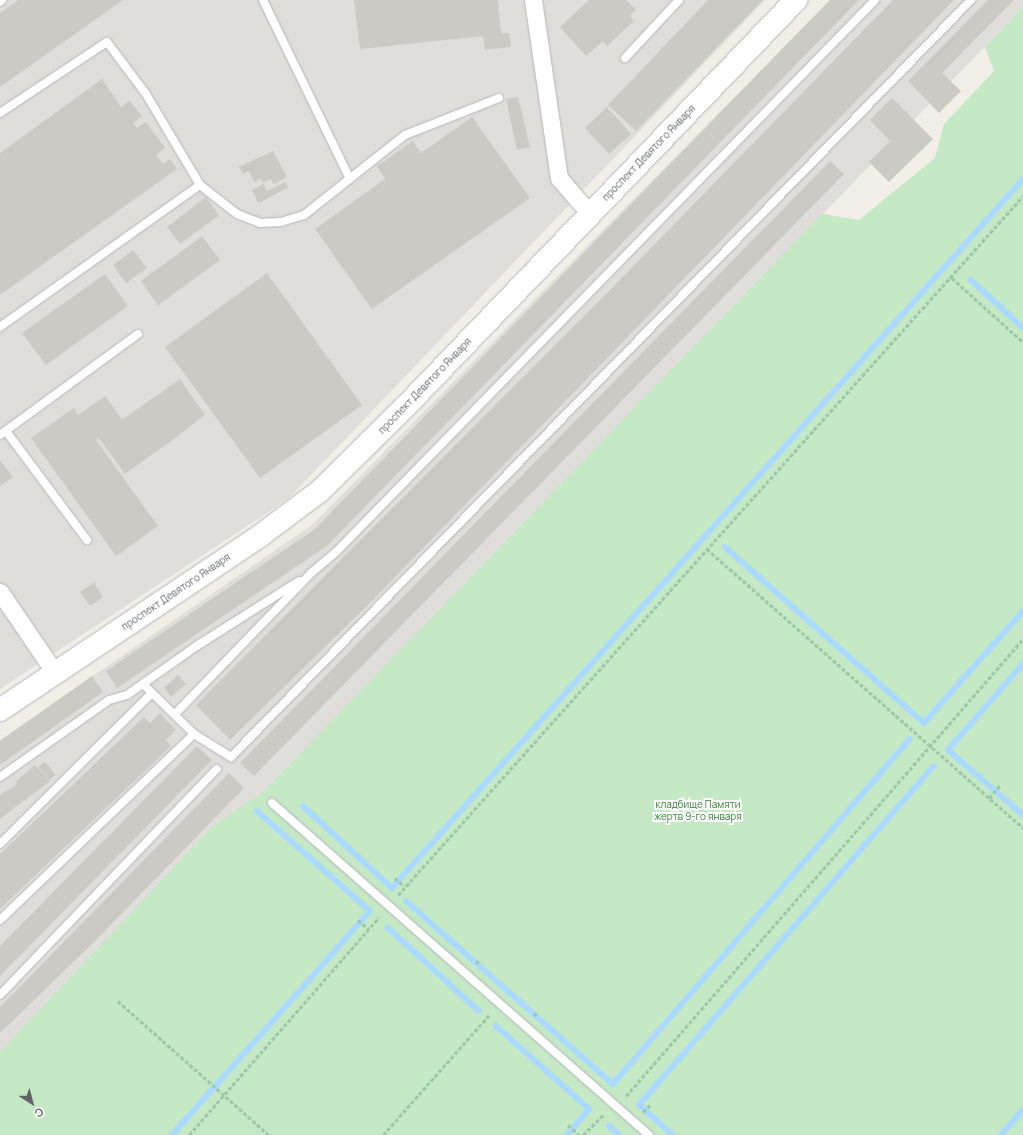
<!DOCTYPE html>
<meta charset="utf-8">
<style>
body{margin:0}
#map{position:relative;width:1023px;height:1135px;overflow:hidden;background:#f1efe8;font-family:Manrope,sans-serif}
div>[style]{position:absolute}
.industrial>*{inset:0;background:#e0deda}
.green>*{inset:0;background:#c5e8c5}
.stream>*{height:6px;margin:-3px;padding:0 3px;transform-origin:3px;border-radius:3px;background:#aadaff}
.building>*{inset:0;background:#cccac5}
.path>*{height:2.5px;margin-top:-1.25px;transform-origin:0;background:repeating-linear-gradient(90deg,#9cc7a9 0 4px,transparent 0 6px)}
.roads{filter:drop-shadow(0 0 1px #b5b8bc) drop-shadow(0 0 1px #b5b8bc)}
.lane>*{height:8px;margin:-4px;padding:0 4px;transform-origin:4px;border-radius:4px;background:#fff}
.street>*{height:17px;margin:-8.5px;padding:0 8.5px;transform-origin:8.5px;border-radius:8.5px;background:#fff}
.secondary>*{height:22px;margin:-11px;padding:0 11px;transform-origin:11px;border-radius:11px;background:#fff}
span{translate:-50% -50%;white-space:nowrap;text-align:center;line-height:1.15;-webkit-text-stroke:4px #fff;paint-order:stroke}
.street-label{font-size:10px;color:#5f6368}
.park-label{font-size:10px;color:#348238}
.north{position:absolute;left:12px;top:1083px;width:40px;height:40px;-webkit-text-stroke:3px #fff;paint-order:stroke;rotate:144deg;font-size:11px;font-weight:700;line-height:16px;text-align:center;color:#5f6368}
.north::after{content:'';display:block;margin:auto;width:14px;height:18px;background:#5f6368;clip-path:polygon(50% 0,100% 100%,50% 72%,0 100%)}
</style>
<div id="map">
<div class="industrial">
<i style="clip-path:polygon(0 0,765px 0,288px 499px,0 689px)"></i>
<i style="clip-path:polygon(830px 0,1023px 0,1023px 7px,261px 796px,0 1061px,0 740px,312px 525px)"></i>
</div>
<div class="green">
<i style="clip-path:polygon(1023px 7px,1023px 1135px,0 1135px,0 1052px,212px 827px,261px 794px,822px 214px,859px 220px,935px 158px,944px 124px,994px 71px,985px 47px)"></i>
</div>
<div class="stream">
<i style="left:971px;top:280px;width:71px;rotate:42.7deg"></i>
<i style="left:725px;top:547px;width:266px;rotate:41.5deg"></i>
<i style="left:924px;top:723px;width:149px;rotate:-48.5deg"></i>
<i style="left:1023px;top:664px;width:114px;rotate:131.1deg"></i>
<i style="left:948px;top:750px;width:99px;rotate:40.9deg"></i>
<i style="left:303px;top:806px;width:121px;rotate:42.7deg"></i>
<i style="left:392px;top:888px;width:949px;rotate:-48.33deg"></i>
<i style="left:406px;top:901px;width:276px;rotate:41.5deg"></i>
<i style="left:613px;top:1084px;width:455px;rotate:-49.3deg"></i>
<i style="left:388px;top:928px;width:123px;rotate:42.4deg"></i>
<i style="left:496px;top:1026px;width:125px;rotate:41.7deg"></i>
<i style="left:589px;top:1109px;width:34px;rotate:130deg"></i>
<i style="left:609px;top:1126px;width:13px;rotate:42deg"></i>
<i style="left:172px;top:1135px;width:299px;rotate:-48.5deg"></i>
<i style="left:370px;top:911px;width:151px;rotate:-138.5deg"></i>
<i style="left:673px;top:1135px;width:45px;rotate:-138.6deg"></i>
<i style="left:639px;top:1105px;width:449px;rotate:-49deg"></i>
<i style="left:1001px;top:1135px;width:33px;rotate:-49deg"></i>
</div>
<div class="building">
<i style="clip-path:polygon(18px 0,123px 0,0 87px,0 13px)"></i>
<i style="clip-path:polygon(354px 0,498px 0,501px 33px,509px 33px,511px 47px,485px 50px,483px 36px,360px 49px)"></i>
<i style="clip-path:polygon(589px 0,626px 0,636px 10px,630px 16px,634px 21px,607px 46px,603px 41px,586px 56px,560px 27px)"></i>
<i style="clip-path:polygon(708px 0,763px 0,636px 131px,608px 105px)"></i>
<i style="clip-path:polygon(830px 0,859px 0,327px 546px,117px 688px,106px 671px,315px 529px)"></i>
<i style="clip-path:polygon(893px 0,954px 0,372px 601px,230px 740px,196px 705px,604px 296px)"></i>
<i style="clip-path:polygon(988px 0,1014px 0,942px 73px,961px 91px,939px 113px,908px 81px)"></i>
<i style="clip-path:polygon(102px 79px,121px 107px,130px 101px,142px 116px,133px 123px,137px 128px,146px 122px,165px 148px,156px 155px,163px 164px,170px 159px,177px 169px,0 295px,0 153px)"></i>
<i style="clip-path:polygon(518px 97px,530px 147px,517px 150px,506px 99px)"></i>
<i style="clip-path:polygon(892px 98px,933px 139px,889px 182px,869px 162px,890px 141px,870px 120px)"></i>
<i style="clip-path:polygon(607px 107px,631px 134px,609px 154px,585px 128px)"></i>
<i style="clip-path:polygon(472px 117px,530px 198px,372px 309px,315px 229px,385px 179px,377px 166px,413px 141px,421px 153px)"></i>
<i style="clip-path:polygon(273px 151px,287px 177px,273px 184px,271px 179px,263px 183px,261px 179px,254px 182px,249px 171px,243px 174px,239px 167px)"></i>
<i style="clip-path:polygon(830px 161px,844px 174px,254px 776px,240px 763px)"></i>
<i style="clip-path:polygon(285px 182px,288px 188px,258px 203px,252px 190px,264px 184px,267px 191px)"></i>
<i style="clip-path:polygon(206px 197px,219px 215px,180px 244px,167px 227px)"></i>
<i style="clip-path:polygon(202px 236px,220px 260px,158px 305px,141px 281px)"></i>
<i style="clip-path:polygon(133px 250px,147px 268px,126px 283px,113px 265px)"></i>
<i style="clip-path:polygon(267px 273px,362px 405px,260px 478px,165px 347px)"></i>
<i style="clip-path:polygon(105px 274px,128px 306px,46px 365px,22px 333px)"></i>
<i style="clip-path:polygon(180px 379px,205px 415px,171px 441px,125px 474px,99px 438px,96px 440px,158px 526px,116px 556px,31px 438px,74px 408px,78px 415px,105px 396px,122px 420px)"></i>
<i style="clip-path:polygon(0 460px,13px 477px,0 486px)"></i>
<i style="clip-path:polygon(94px 583px,103px 597px,90px 606px,80px 592px)"></i>
<i style="clip-path:polygon(178px 675px,186px 684px,171px 697px,164px 688px)"></i>
<i style="clip-path:polygon(92px 676px,103px 692px,0 765px,0 741px)"></i>
<i style="clip-path:polygon(160px 713px,176px 730px,166px 740px,171px 746px,0 909px,0 854px,144px 717px,150px 723px)"></i>
<i style="clip-path:polygon(197px 746px,212px 760px,0 976px,0 946px)"></i>
<i style="clip-path:polygon(45px 762px,56px 775px,49px 780px,38px 767px)"></i>
<i style="clip-path:polygon(35px 765px,50px 781px,0 819px,0 795px,17px 784px,15px 782px)"></i>
<i style="clip-path:polygon(229px 773px,244px 788px,95px 941px,0 1033px,0 1007px)"></i>
</div>
<div class="path">
<i style="left:952px;top:278px;width:96px;rotate:42deg"></i>
<i style="left:707px;top:549px;width:422px;rotate:41.4deg"></i>
<i style="left:989px;top:798px;width:18px;rotate:-49deg"></i>
<i style="left:395px;top:878px;width:13px;rotate:42deg"></i>
<i style="left:398px;top:895px;width:938px;rotate:-48.2deg"></i>
<i style="left:358px;top:920px;width:14px;rotate:39deg"></i>
<i style="left:476px;top:964px;width:6px;rotate:-51deg"></i>
<i style="left:118px;top:1001px;width:202px;rotate:41.6deg"></i>
<i style="left:534px;top:1016px;width:6px;rotate:-51deg"></i>
<i style="left:626px;top:1096px;width:605px;rotate:-49.02deg"></i>
<i style="left:643px;top:1112px;width:10px;rotate:-45deg"></i>
<i style="left:568px;top:1125px;width:15px;rotate:42deg"></i>
<i style="left:189px;top:1135px;width:289px;rotate:-48.9deg"></i>
<i style="left:383px;top:1135px;width:162px;rotate:-48.5deg"></i>
<i style="left:583px;top:1135px;width:30px;rotate:-45deg"></i>
</div>
<div class="roads">
<div class="lane">
<i style="left:263px;top:0;width:199px;rotate:64.1deg"></i>
<i style="left:0;top:2px;width:3px;rotate:-45deg"></i>
<i style="left:625px;top:58px;width:79px;rotate:-47deg"></i>
<i style="left:0;top:113px;width:128px;rotate:-33.6deg"></i>
<i style="left:107px;top:42px;width:65px;rotate:53.1deg"></i>
<i style="left:146px;top:94px;width:106px;rotate:59.3deg"></i>
<i style="left:200px;top:185px;width:47px;rotate:38.1deg"></i>
<i style="left:237px;top:214px;width:25px;rotate:21deg"></i>
<i style="left:260px;top:223px;width:21px;rotate:-3deg"></i>
<i style="left:281px;top:222px;width:24px;rotate:-17deg"></i>
<i style="left:304px;top:215px;width:129px;rotate:-38.4deg"></i>
<i style="left:405px;top:135px;width:101px;rotate:-21.5deg"></i>
<i style="left:0;top:327px;width:245px;rotate:-35.4deg"></i>
<i style="left:6px;top:431px;width:136px;rotate:53.4deg"></i>
<i style="left:0;top:435px;width:171px;rotate:-36.2deg"></i>
<i style="left:143px;top:684px;width:71px;rotate:44.4deg"></i>
<i style="left:194px;top:734px;width:44px;rotate:31.9deg"></i>
<i style="left:231px;top:757px;width:1059px;rotate:-45.65deg"></i>
<i style="left:175px;top:714px;width:196px;rotate:-46deg"></i>
<i style="left:311px;top:573px;width:34px;rotate:-40deg"></i>
<i style="left:337px;top:551px;width:770px;rotate:-45.68deg"></i>
<i style="left:0;top:777px;width:133px;rotate:-35.2deg"></i>
<i style="left:109px;top:700px;width:19px;rotate:-16deg"></i>
<i style="left:127px;top:695px;width:83px;rotate:-35.2deg"></i>
<i style="left:195px;top:647px;width:123px;rotate:-32.4deg"></i>
<i style="left:272px;top:803px;width:502px;rotate:41.37deg"></i>
<i style="left:0;top:844px;width:214px;rotate:-44.8deg"></i>
<i style="left:0;top:920px;width:269px;rotate:-43.8deg"></i>
<i style="left:0;top:995px;width:313px;rotate:-46.2deg"></i>
</div>
<div class="street">
<i style="left:533px;top:0;width:180px;rotate:81.7deg"></i>
<i style="left:559px;top:178px;width:48px;rotate:49.3deg"></i>
<i style="left:0;top:592px;width:98px;rotate:55.8deg"></i>
</div>
<div class="secondary">
<i style="left:0;top:710px;width:314px;rotate:-33.8deg"></i>
<i style="left:261px;top:535px;width:74px;rotate:-36.7deg"></i>
<i style="left:320px;top:491px;width:122px;rotate:-44.7deg"></i>
<i style="left:407px;top:405px;width:562px;rotate:-46.15deg"></i>
</div>
</div>
<div class="street-label">
<span style="left:649px;top:153px;rotate:-46deg">проспект Девятого Января</span>
<span style="left:425px;top:386px;rotate:-46deg">проспект Девятого Января</span>
<span style="left:176px;top:592px;rotate:-34deg">проспект Девятого Января</span>
</div>
<div class="park-label">
<span style="left:698px;top:810px">кладбище Памяти<br>жертв 9-го января</span>
</div>
<div class="north">С</div>
</div>
